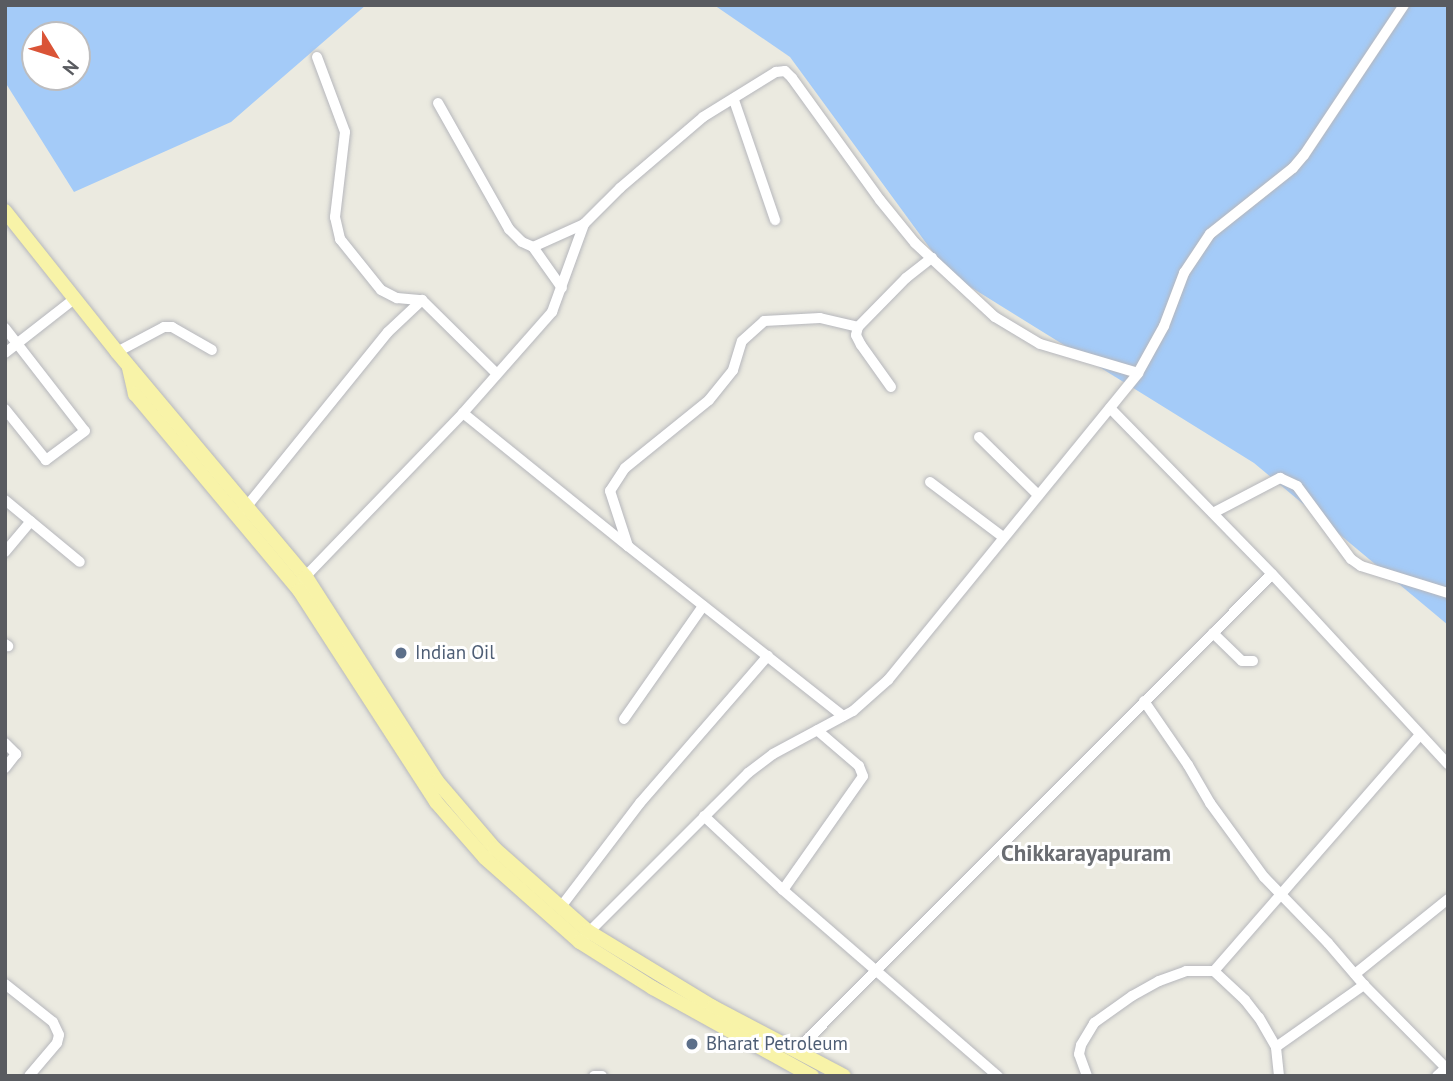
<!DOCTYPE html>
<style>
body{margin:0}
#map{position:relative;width:1453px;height:1081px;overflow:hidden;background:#ebeae0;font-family:"PT Sans",sans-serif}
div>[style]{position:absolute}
.water>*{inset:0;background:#a4cbf8}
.roads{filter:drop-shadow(0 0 2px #b6b7bc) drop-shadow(0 0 2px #b6b7bc)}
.minor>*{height:10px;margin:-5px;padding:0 5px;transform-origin:5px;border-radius:5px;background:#fff}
.major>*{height:14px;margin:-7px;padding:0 7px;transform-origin:7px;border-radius:7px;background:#f8f3a8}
.dots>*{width:19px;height:19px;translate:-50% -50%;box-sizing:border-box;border:4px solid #fff;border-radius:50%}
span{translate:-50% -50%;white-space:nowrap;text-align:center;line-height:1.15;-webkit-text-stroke:6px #fff;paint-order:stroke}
.service-label{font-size:19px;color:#4e5e75}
.left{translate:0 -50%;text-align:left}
.quarter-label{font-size:23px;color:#6a6d72;font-weight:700}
.frame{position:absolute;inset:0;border:7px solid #595b60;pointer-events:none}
.north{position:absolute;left:21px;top:21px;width:70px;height:70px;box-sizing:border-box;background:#fff;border:2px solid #bdbdbf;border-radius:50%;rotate:128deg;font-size:19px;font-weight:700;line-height:28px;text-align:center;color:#595b60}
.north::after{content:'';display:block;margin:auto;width:24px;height:32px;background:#da5437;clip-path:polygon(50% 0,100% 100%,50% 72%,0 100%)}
</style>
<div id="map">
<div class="water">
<i style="clip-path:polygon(evenodd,5px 5px,366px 5px,231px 122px,74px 192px,5px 82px,5px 5px,35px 35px,77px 35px,77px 77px,35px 77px,35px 35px)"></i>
<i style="clip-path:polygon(714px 5px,1448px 5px,1448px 625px,1254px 463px,948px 273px,790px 57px)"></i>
</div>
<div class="roads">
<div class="minor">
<i style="left:317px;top:57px;width:80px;rotate:69.5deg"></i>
<i style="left:345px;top:132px;width:86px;rotate:96.7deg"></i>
<i style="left:335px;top:217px;width:23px;rotate:77deg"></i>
<i style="left:340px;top:239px;width:65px;rotate:51.2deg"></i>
<i style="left:381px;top:290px;width:18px;rotate:27deg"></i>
<i style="left:397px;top:298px;width:25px;rotate:5deg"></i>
<i style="left:422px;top:300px;width:105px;rotate:44.6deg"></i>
<i style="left:734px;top:100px;width:127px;rotate:71.1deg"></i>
<i style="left:438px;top:103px;width:145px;rotate:60.6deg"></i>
<i style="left:509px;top:229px;width:18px;rotate:45deg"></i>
<i style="left:522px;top:242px;width:12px;rotate:24deg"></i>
<i style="left:533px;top:247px;width:56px;rotate:-24.3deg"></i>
<i style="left:533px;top:247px;width:50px;rotate:54.7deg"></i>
<i style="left:5px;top:328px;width:130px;rotate:52.2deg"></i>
<i style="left:85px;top:431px;width:49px;rotate:143.4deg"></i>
<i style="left:46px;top:460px;width:65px;rotate:-128.8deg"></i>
<i style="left:117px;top:352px;width:53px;rotate:-28deg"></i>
<i style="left:164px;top:327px;width:8px"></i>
<i style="left:172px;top:327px;width:46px;rotate:29.9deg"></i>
<i style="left:5px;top:353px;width:88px;rotate:-38deg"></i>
<i style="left:891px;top:387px;width:52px;rotate:-125.5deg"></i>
<i style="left:861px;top:345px;width:11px;rotate:-117deg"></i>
<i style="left:856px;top:335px;width:8px;rotate:-76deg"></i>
<i style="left:858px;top:327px;width:69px;rotate:-45.6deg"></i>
<i style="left:906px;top:278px;width:33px;rotate:-38deg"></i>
<i style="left:1110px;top:408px;width:232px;rotate:45.7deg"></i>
<i style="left:1272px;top:574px;width:259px;rotate:47.2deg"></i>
<i style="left:463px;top:413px;width:212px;rotate:38.9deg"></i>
<i style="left:979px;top:437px;width:83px;rotate:44.5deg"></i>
<i style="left:930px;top:482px;width:91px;rotate:37deg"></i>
<i style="left:5px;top:500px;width:97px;rotate:39.6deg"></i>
<i style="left:243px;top:511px;width:230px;rotate:-51deg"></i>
<i style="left:388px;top:332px;width:47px;rotate:-43.3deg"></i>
<i style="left:1213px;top:513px;width:76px;rotate:-27.6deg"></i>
<i style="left:1280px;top:478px;width:19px;rotate:25deg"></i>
<i style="left:1297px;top:486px;width:91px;rotate:53.5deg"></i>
<i style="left:1351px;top:559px;width:12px;rotate:35deg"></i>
<i style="left:1361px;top:566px;width:91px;rotate:17.2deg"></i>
<i style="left:5px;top:552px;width:40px;rotate:-50deg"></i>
<i style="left:301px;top:581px;width:233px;rotate:-46deg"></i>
<i style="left:463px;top:413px;width:135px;rotate:-48.6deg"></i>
<i style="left:552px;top:312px;width:94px;rotate:-70deg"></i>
<i style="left:584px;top:224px;width:51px;rotate:-45deg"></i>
<i style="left:620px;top:188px;width:109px;rotate:-40.5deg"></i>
<i style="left:703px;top:117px;width:86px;rotate:-31.7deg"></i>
<i style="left:776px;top:72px;width:9px;rotate:-6deg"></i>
<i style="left:785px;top:71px;width:10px;rotate:45deg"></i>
<i style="left:792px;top:78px;width:150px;rotate:54.2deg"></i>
<i style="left:880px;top:200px;width:55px;rotate:50.9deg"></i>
<i style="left:915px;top:243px;width:109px;rotate:42.8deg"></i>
<i style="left:995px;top:317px;width:52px;rotate:31deg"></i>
<i style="left:1040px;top:344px;width:102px;rotate:16.5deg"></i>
<i style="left:1213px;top:633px;width:40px;rotate:44deg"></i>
<i style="left:1242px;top:661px;width:11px"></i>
<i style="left:5px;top:644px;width:4px;rotate:34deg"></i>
<i style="left:1144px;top:701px;width:78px;rotate:55.5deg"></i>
<i style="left:1188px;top:765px;width:44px;rotate:59.9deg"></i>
<i style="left:1210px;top:803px;width:92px;rotate:53.9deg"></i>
<i style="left:1264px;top:877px;width:92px;rotate:45.9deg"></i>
<i style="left:1328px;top:943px;width:55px;rotate:49.4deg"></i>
<i style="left:843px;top:716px;width:274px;rotate:-141.7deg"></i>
<i style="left:628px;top:546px;width:58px;rotate:-108.1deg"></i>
<i style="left:610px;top:491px;width:27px;rotate:-57deg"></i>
<i style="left:625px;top:468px;width:108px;rotate:-39deg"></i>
<i style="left:709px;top:400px;width:38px;rotate:-51deg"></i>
<i style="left:733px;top:370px;width:30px;rotate:-73deg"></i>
<i style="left:742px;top:341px;width:30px;rotate:-42deg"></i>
<i style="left:764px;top:321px;width:56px;rotate:-3.1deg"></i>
<i style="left:820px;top:318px;width:39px;rotate:13deg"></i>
<i style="left:624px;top:719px;width:138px;rotate:-55deg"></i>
<i style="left:5px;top:743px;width:16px;rotate:45deg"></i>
<i style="left:16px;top:754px;width:18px;rotate:128deg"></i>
<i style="left:704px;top:816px;width:108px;rotate:43.1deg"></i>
<i style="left:783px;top:890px;width:284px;rotate:40.9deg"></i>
<i style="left:783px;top:890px;width:139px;rotate:-54.9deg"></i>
<i style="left:863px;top:776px;width:11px;rotate:-112deg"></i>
<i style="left:859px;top:766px;width:55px;rotate:-139.4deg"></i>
<i style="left:560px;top:908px;width:132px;rotate:-52.7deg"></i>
<i style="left:640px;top:803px;width:195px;rotate:-49deg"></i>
<i style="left:584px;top:937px;width:232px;rotate:-45deg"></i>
<i style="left:748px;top:773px;width:31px;rotate:-37deg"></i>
<i style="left:773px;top:754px;width:91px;rotate:-28.3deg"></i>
<i style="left:853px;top:711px;width:47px;rotate:-41.5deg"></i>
<i style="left:888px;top:680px;width:396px;rotate:-50.8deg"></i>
<i style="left:1138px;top:373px;width:54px;rotate:-61deg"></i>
<i style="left:1164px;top:326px;width:57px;rotate:-69.3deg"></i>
<i style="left:1184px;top:273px;width:47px;rotate:-56.3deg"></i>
<i style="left:1210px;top:234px;width:106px;rotate:-38.5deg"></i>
<i style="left:1293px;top:168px;width:17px;rotate:-50deg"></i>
<i style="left:1304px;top:155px;width:180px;rotate:-56.3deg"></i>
<i style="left:1355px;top:974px;width:119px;rotate:-38.9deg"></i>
<i style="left:5px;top:984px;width:61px;rotate:38.4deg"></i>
<i style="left:53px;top:1022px;width:14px;rotate:65deg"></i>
<i style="left:59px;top:1035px;width:8px;rotate:104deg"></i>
<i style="left:57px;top:1043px;width:43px;rotate:130.3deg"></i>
<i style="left:1276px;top:1047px;width:108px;rotate:-35.2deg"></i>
<i style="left:1364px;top:985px;width:117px;rotate:45.3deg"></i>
<i style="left:797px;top:1050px;width:672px;rotate:-45.06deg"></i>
<i style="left:594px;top:1076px;width:8px"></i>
<i style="left:1087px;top:1076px;width:23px;rotate:-110deg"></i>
<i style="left:1079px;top:1054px;width:9px;rotate:-77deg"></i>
<i style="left:1081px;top:1045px;width:26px;rotate:-59deg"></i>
<i style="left:1094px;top:1023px;width:47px;rotate:-35.4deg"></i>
<i style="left:1132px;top:996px;width:31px;rotate:-29deg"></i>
<i style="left:1159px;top:981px;width:29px;rotate:-20deg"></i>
<i style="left:1186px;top:971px;width:28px"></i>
<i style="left:1279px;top:1076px;width:29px;rotate:-96deg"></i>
<i style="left:1276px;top:1047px;width:34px;rotate:-120deg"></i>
<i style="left:1259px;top:1018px;width:23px;rotate:-128deg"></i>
<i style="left:1245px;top:1000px;width:42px;rotate:-136.9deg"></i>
<i style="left:1214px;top:971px;width:313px;rotate:-48.9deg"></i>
<i style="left:1437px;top:1076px;width:15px;rotate:-42deg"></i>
</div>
<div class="major">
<i style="left:5px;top:211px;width:180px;rotate:51.5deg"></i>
<i style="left:117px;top:352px;width:294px;rotate:50deg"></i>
<i style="left:306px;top:577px;width:242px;rotate:57.3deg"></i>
<i style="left:437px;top:781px;width:89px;rotate:49.5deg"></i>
<i style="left:495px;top:849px;width:124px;rotate:41.4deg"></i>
<i style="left:588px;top:931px;width:146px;rotate:31.3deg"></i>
<i style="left:713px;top:1007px;width:148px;rotate:27.8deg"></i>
<i style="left:129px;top:368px;width:27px;rotate:77deg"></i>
<i style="left:135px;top:394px;width:256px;rotate:50.1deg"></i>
<i style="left:299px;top:590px;width:252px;rotate:57.1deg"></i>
<i style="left:436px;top:802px;width:74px;rotate:48.8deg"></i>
<i style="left:485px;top:858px;width:127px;rotate:41.5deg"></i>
<i style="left:580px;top:942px;width:86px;rotate:32.2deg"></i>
<i style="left:653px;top:988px;width:182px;rotate:29deg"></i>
</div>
</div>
<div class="dots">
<i style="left:401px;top:653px;background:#5c6f8a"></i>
<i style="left:692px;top:1044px;background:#5c6f8a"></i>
</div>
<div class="service-label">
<span class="left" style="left:415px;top:653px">Indian Oil</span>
<span class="left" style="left:706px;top:1044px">Bharat Petroleum</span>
</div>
<div class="quarter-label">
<span style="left:1086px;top:853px">Chikkarayapuram</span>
</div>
<div class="frame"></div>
<div class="north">N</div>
</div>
